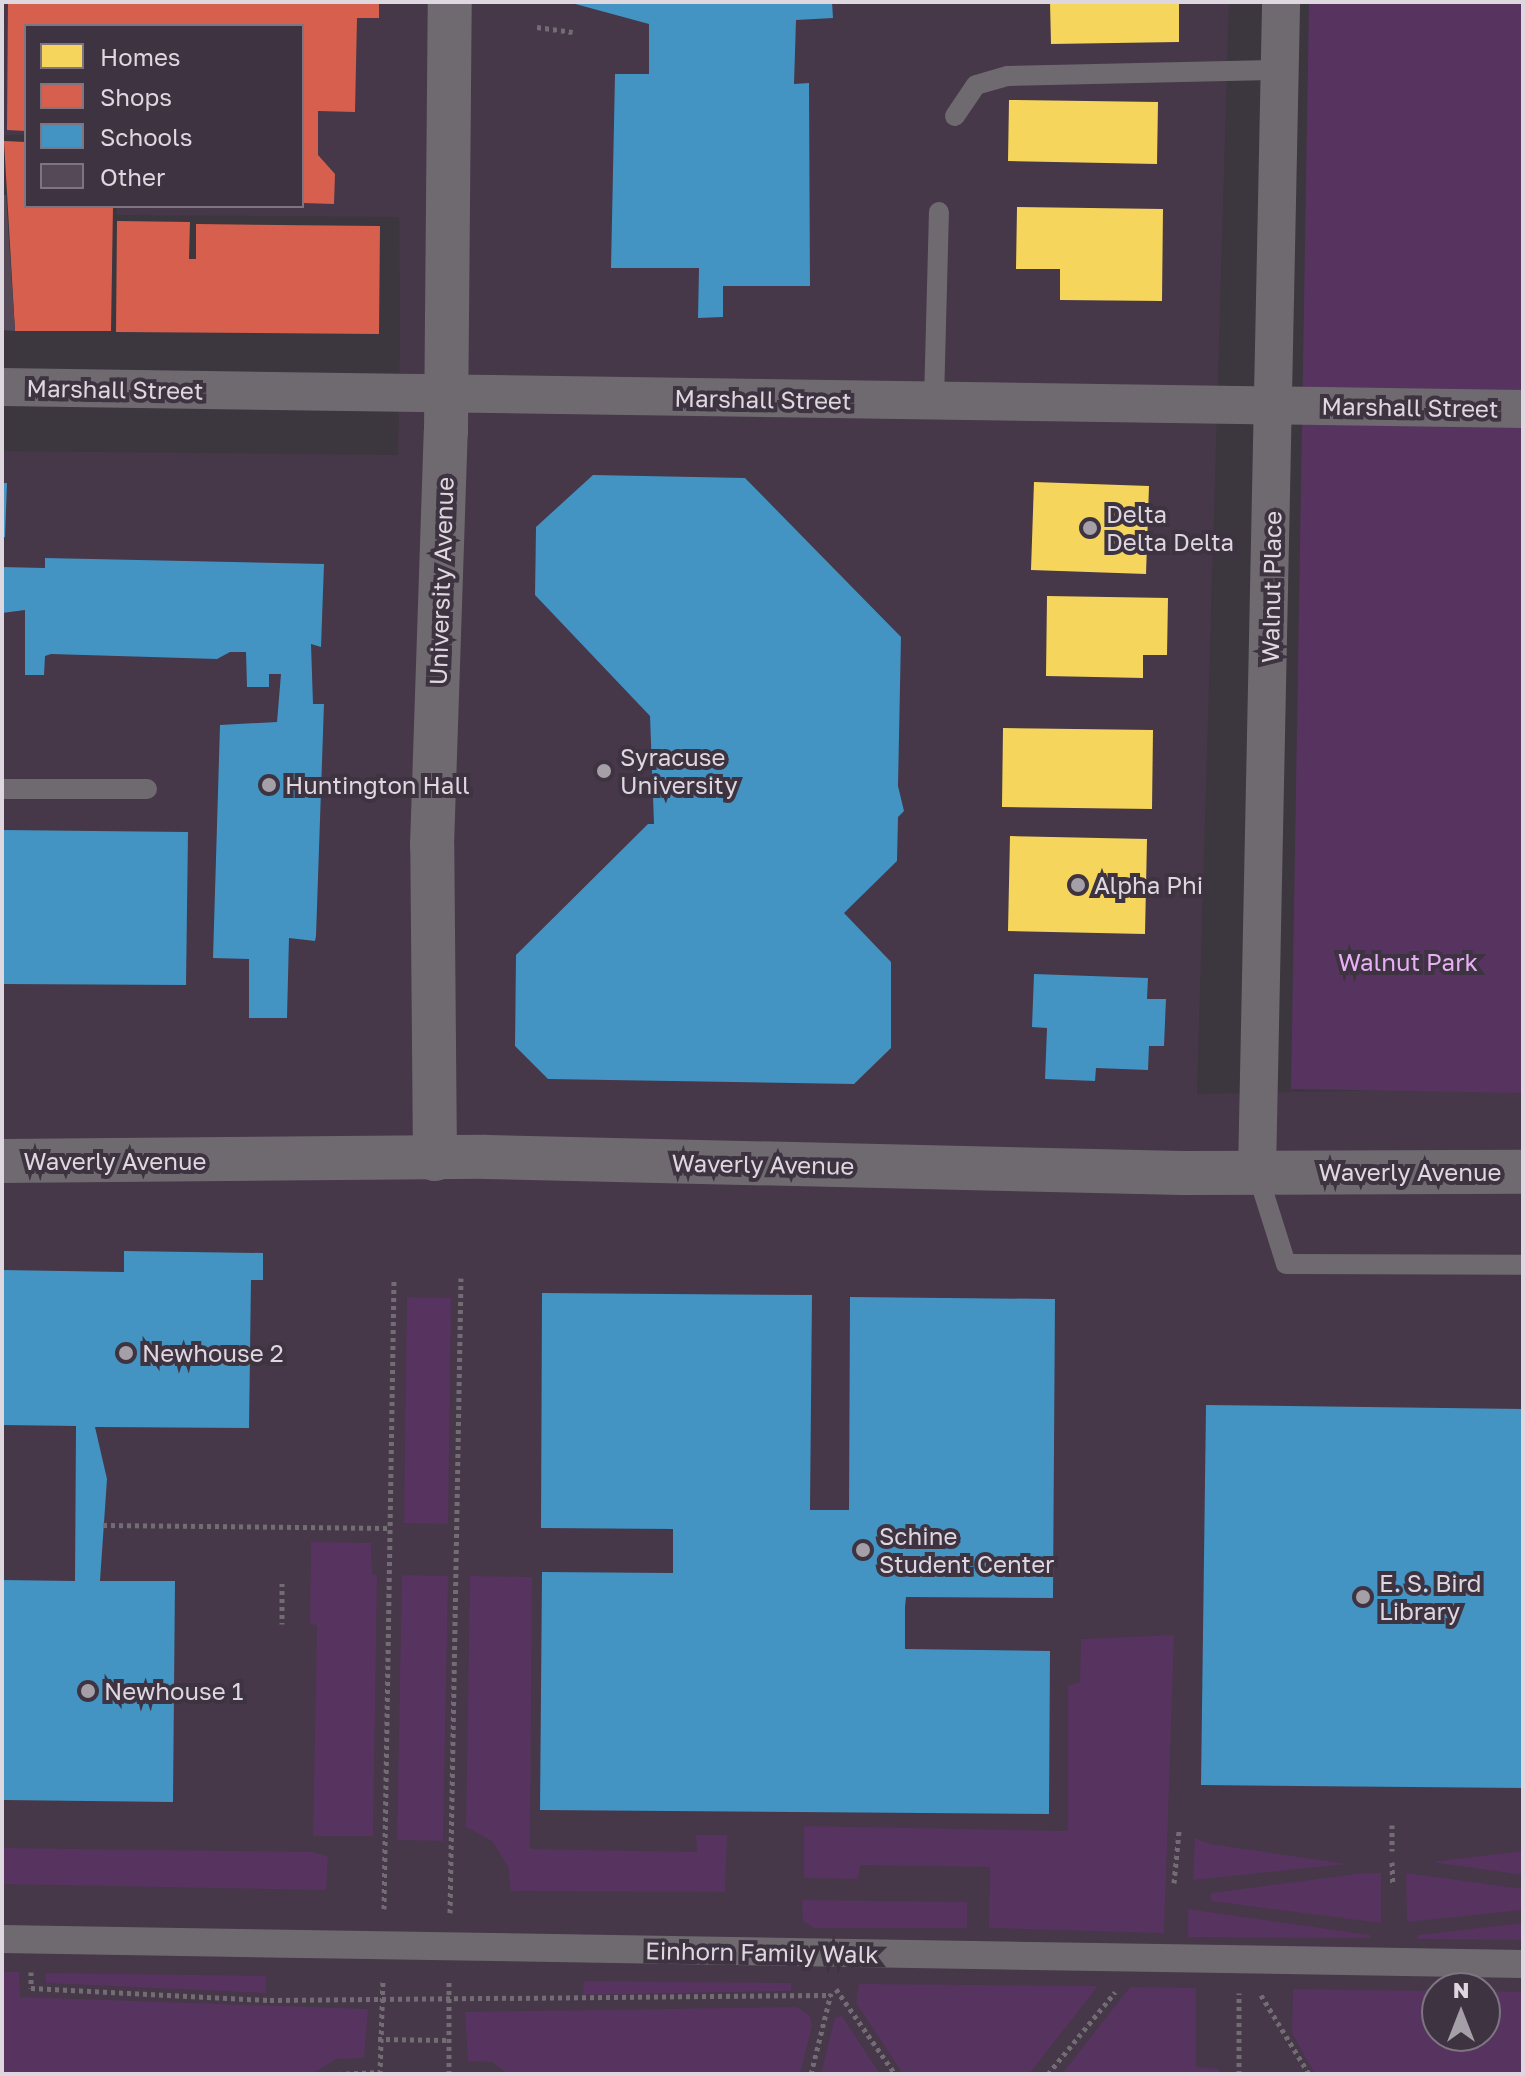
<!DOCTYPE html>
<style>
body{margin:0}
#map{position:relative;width:1525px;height:2076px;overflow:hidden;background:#3c363e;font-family:"Golos Text",sans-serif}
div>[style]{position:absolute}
.built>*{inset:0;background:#463749}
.green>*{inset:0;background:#56345f}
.homes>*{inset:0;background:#f6d55c}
.shops>*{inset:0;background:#d6604d}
.schools>*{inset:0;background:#4393c3}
.building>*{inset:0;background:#554958}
.path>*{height:5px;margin-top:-2.5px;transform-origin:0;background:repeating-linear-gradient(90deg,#716d72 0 4px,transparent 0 8px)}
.service>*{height:20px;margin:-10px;padding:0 10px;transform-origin:10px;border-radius:10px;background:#6f6a70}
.pedestrian>*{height:28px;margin:-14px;padding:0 14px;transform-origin:14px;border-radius:14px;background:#6f6a70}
.minor>*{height:38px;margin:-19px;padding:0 19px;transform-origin:19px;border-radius:19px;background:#6f6a70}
.tertiary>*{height:44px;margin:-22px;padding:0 22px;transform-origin:22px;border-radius:22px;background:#6f6a70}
.dots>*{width:22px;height:22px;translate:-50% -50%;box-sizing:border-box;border:4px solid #3e3341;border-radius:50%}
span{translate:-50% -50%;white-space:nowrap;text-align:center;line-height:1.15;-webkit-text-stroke:8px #3e3341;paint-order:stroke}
.street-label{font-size:24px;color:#ded7e0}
.poi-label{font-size:24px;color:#ded7e0}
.left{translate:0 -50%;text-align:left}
.park-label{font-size:24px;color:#e8aff6}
.frame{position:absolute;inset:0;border:4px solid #ded7e0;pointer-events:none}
.legend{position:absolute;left:24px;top:24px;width:280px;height:184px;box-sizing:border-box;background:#3e3341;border:2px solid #7e7581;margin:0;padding:10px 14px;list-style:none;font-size:24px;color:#ded7e0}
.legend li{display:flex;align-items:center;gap:16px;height:40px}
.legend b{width:40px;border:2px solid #7e7581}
.north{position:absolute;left:1421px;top:1972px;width:80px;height:80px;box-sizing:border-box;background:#3e3341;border:2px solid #7e7581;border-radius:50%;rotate:0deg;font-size:22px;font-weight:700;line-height:32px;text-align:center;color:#ded7e0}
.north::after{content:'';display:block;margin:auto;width:28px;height:36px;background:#a59fa7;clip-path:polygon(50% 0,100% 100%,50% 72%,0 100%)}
</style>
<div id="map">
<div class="built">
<i style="clip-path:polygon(evenodd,2px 2px,1229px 2px,1197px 1094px,1523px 1087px,1523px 2074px,2px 2074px,2px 451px,398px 455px,400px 330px,399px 217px,117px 215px,117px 206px,302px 206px,302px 26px,26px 26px,26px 135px,2px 135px,2px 2px,1437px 1988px,1485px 1988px,1485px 2036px,1437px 2036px,1437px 1988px)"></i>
</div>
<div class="green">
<i style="clip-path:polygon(1309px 2px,1523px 2px,1523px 1093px,1291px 1089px)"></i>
<i style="clip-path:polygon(407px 1297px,451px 1298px,448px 1524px,404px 1523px)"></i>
<i style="clip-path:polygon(311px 1542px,371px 1543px,372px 1574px,377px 1575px,373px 1836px,313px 1836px,317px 1625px,310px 1624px)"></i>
<i style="clip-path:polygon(402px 1575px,448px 1576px,443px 1841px,397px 1840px)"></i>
<i style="clip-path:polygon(470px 1576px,532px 1577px,530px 1849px,697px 1852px,696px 1835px,727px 1835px,725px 1892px,511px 1891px,508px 1866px,492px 1841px,466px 1827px)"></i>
<i style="clip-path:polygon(1174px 1635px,1164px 1933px,989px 1928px,990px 1867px,860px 1865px,858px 1879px,804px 1878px,804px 1826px,1068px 1831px,1068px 1686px,1080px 1682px,1081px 1639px)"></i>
<i style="clip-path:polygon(1195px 1838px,1210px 1844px,1347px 1864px,1193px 1880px)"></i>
<i style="clip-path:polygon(2px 1848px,312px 1852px,328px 1856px,326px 1890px,2px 1884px)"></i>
<i style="clip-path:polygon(1523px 1851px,1523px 1875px,1431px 1862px)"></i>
<i style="clip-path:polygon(1364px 1873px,1381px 1873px,1381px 1923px,1211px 1901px,1211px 1893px)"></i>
<i style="clip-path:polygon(1406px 1873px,1523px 1889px,1523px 1910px,1407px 1922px)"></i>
<i style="clip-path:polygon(802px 1900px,967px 1902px,967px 1928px,814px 1928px,803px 1921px)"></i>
<i style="clip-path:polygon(1188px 1909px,1370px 1935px,1370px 1938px,1188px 1937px)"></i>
<i style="clip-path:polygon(1523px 1923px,1523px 1940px,1418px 1939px,1417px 1935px)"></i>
<i style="clip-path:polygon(2px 1972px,19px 1972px,20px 1997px,368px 2009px,364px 2058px,336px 2059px,312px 2074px,2px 2074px)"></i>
<i style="clip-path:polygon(45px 1973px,266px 1976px,266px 1993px,46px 1983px)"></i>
<i style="clip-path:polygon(584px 1981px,791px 1983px,791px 1991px,583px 1995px)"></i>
<i style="clip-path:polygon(859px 1984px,1098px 1986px,1029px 2074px,903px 2074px,856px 2003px)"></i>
<i style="clip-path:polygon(1130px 1987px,1196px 1988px,1196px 2067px,1219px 2069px,1219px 2074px,1062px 2074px)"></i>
<i style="clip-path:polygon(1293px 1989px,1437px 1991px,1437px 2036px,1485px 2036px,1485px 1991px,1523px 1992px,1523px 2074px,1315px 2074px,1292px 2033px)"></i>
<i style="clip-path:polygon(797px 2007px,810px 2016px,812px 2026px,800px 2074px,508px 2074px,492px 2062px,468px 2061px,465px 2012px)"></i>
<i style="clip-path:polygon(842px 2016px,880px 2074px,821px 2074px,835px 2017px)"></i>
</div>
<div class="homes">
<i style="clip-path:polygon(1050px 2px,1179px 2px,1179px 42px,1051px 44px)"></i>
<i style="clip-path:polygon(1009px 100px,1158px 102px,1157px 164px,1008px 161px)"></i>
<i style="clip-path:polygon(1017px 207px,1163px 209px,1162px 301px,1060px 300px,1060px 269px,1016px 269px)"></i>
<i style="clip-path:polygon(1034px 482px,1149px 486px,1146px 574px,1031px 570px)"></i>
<i style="clip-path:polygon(1047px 596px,1168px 598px,1167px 655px,1143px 655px,1143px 678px,1046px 676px)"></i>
<i style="clip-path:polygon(1003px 728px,1153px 730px,1152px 809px,1002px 807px)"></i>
<i style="clip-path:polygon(1010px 836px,1147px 839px,1145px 934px,1008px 931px)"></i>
</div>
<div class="shops">
<i style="clip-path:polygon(8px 2px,379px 2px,379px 18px,357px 18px,355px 112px,318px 111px,318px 155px,335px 174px,334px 204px,302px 203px,302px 26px,26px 26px,26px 131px,7px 130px)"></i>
<i style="clip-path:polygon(4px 141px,26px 142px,26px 206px,113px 206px,111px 331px,15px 331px)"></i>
<i style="clip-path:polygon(117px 221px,190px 222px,189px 259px,196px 259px,196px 224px,380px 226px,379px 334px,116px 332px)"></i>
</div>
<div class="schools">
<i style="clip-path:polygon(568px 2px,832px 2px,833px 18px,796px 20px,794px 84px,809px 83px,810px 286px,723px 286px,723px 317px,698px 318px,699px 268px,611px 268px,615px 74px,649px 74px,649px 24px)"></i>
<i style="clip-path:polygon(593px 475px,745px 478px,901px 637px,898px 786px,904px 811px,898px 817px,897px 861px,844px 913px,891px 962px,891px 1048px,854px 1084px,548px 1079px,515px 1046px,516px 955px,648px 824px,654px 824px,650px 716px,535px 595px,536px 527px)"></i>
<i style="clip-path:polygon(2px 483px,7px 483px,5px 537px,2px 537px)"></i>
<i style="clip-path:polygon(45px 558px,324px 564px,321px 647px,311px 644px,313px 704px,324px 704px,316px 936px,315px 941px,289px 938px,287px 1018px,249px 1018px,249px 959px,213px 958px,220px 725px,277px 722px,281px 674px,269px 674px,269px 687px,247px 687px,246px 652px,230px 652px,217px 659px,51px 654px,45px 656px,44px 675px,25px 675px,25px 610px,2px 613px,2px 567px,45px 568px)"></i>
<i style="clip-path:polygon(2px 830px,188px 832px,186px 985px,2px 984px)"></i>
<i style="clip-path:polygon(1034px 974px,1148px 978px,1147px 999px,1166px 999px,1164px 1046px,1149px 1046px,1148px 1070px,1096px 1068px,1095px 1081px,1045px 1079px,1047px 1028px,1032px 1027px)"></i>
<i style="clip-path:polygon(124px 1251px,263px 1253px,263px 1280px,251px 1280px,249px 1428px,95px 1427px,107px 1479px,100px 1581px,175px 1581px,173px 1802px,2px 1800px,2px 1580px,75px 1581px,76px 1426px,2px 1425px,2px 1270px,124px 1272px)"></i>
<i style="clip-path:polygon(542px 1293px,812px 1295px,810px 1510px,849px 1510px,850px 1297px,1055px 1299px,1053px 1598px,906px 1597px,905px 1607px,905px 1649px,1050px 1651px,1049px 1814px,540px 1810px,542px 1572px,673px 1573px,673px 1529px,541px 1528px)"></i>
<i style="clip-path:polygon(1206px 1405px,1523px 1409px,1523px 1788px,1201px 1785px)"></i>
</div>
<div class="building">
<i style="clip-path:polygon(2px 195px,6px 195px,15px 331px,2px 330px)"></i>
</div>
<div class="path">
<i style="left:537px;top:27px;width:36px;rotate:8deg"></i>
<i style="left:103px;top:1525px;width:287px;rotate:0.6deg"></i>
<i style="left:282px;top:1583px;width:41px;rotate:90deg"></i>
<i style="left:1392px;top:1825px;width:26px;rotate:90deg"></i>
<i style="left:1392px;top:1862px;width:23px;rotate:88deg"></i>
<i style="left:1174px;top:1883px;width:52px;rotate:-84.5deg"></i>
<i style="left:384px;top:1909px;width:631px;rotate:-89.09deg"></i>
<i style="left:450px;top:1913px;width:635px;rotate:-89.01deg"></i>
<i style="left:31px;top:1972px;width:16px;rotate:90deg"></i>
<i style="left:31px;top:1988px;width:239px;rotate:2.9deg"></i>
<i style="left:270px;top:2000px;width:561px;rotate:-0.51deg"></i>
<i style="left:836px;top:1989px;width:103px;rotate:55.2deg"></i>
<i style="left:1261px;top:1995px;width:92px;rotate:58.7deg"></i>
<i style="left:378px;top:2039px;width:70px;rotate:0.8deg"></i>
<i style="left:338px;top:2074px;width:42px;rotate:-2.7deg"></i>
<i style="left:380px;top:2074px;width:95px;rotate:-88.2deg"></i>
<i style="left:449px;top:2074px;width:95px;rotate:-90deg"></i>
<i style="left:811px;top:2074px;width:83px;rotate:-76.1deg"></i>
<i style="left:1048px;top:2074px;width:106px;rotate:-50.7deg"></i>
<i style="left:1239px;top:2074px;width:81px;rotate:-90deg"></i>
</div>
<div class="service">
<i style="left:955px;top:116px;width:37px;rotate:-56deg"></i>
<i style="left:976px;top:85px;width:33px;rotate:-16deg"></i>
<i style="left:1008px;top:76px;width:272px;rotate:-1.3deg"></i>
<i style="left:934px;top:401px;width:189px;rotate:-88.5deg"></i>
<i style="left:2px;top:789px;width:145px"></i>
<i style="left:1257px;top:1172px;width:96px;rotate:72.5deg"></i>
<i style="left:1286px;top:1264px;width:237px;rotate:0.2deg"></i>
</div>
<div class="pedestrian">
<i style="left:2px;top:1939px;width:1521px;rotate:0.94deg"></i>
</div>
<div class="minor">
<i style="left:2px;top:387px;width:1521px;rotate:0.83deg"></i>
<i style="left:1257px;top:1172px;width:1170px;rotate:-88.82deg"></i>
</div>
<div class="tertiary">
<i style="left:435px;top:1159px;width:313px;rotate:-90.5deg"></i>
<i style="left:432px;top:846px;width:414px;rotate:-88.1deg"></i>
<i style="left:446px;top:432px;width:430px;rotate:-89.5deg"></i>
<i style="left:2px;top:1161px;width:484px;rotate:-0.5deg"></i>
<i style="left:486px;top:1157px;width:697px;rotate:1.32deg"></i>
<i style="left:1183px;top:1173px;width:340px;rotate:-0.2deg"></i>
</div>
<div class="dots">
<i style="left:1090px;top:528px;background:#a59fa7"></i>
<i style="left:604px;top:771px;background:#a59fa7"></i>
<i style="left:269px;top:785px;background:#a59fa7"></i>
<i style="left:1078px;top:885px;background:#a59fa7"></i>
<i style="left:126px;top:1353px;background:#a59fa7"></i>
<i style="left:863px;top:1550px;background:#a59fa7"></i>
<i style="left:1363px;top:1597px;background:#a59fa7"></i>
<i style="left:88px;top:1691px;background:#a59fa7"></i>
</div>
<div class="street-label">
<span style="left:115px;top:389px;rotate:1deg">Marshall Street</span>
<span style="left:763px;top:399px;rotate:1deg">Marshall Street</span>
<span style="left:1410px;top:407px;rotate:1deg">Marshall Street</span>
<span style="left:441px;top:581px;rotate:-88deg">University Avenue</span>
<span style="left:1271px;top:587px;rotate:-89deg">Walnut Place</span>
<span style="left:115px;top:1161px">Waverly Avenue</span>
<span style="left:763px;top:1164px;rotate:1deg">Waverly Avenue</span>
<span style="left:1410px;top:1172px">Waverly Avenue</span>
<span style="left:762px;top:1952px;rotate:1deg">Einhorn Family Walk</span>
</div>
<div class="poi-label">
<span class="left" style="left:1106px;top:528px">Delta<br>Delta Delta</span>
<span class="left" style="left:620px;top:771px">Syracuse<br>University</span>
<span class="left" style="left:285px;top:785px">Huntington Hall</span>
<span class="left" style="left:1094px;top:885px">Alpha Phi</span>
<span class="left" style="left:142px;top:1353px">Newhouse 2</span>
<span class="left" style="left:879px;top:1550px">Schine<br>Student Center</span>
<span class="left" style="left:1379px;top:1597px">E. S. Bird<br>Library</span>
<span class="left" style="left:104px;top:1691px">Newhouse 1</span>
</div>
<div class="park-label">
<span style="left:1408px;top:962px">Walnut Park</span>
</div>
<div class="frame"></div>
<ul class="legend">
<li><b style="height:22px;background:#f6d55c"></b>Homes</li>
<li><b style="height:22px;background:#d6604d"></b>Shops</li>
<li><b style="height:22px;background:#4393c3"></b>Schools</li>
<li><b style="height:22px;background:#554958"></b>Other</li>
</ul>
<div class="north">N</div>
</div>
